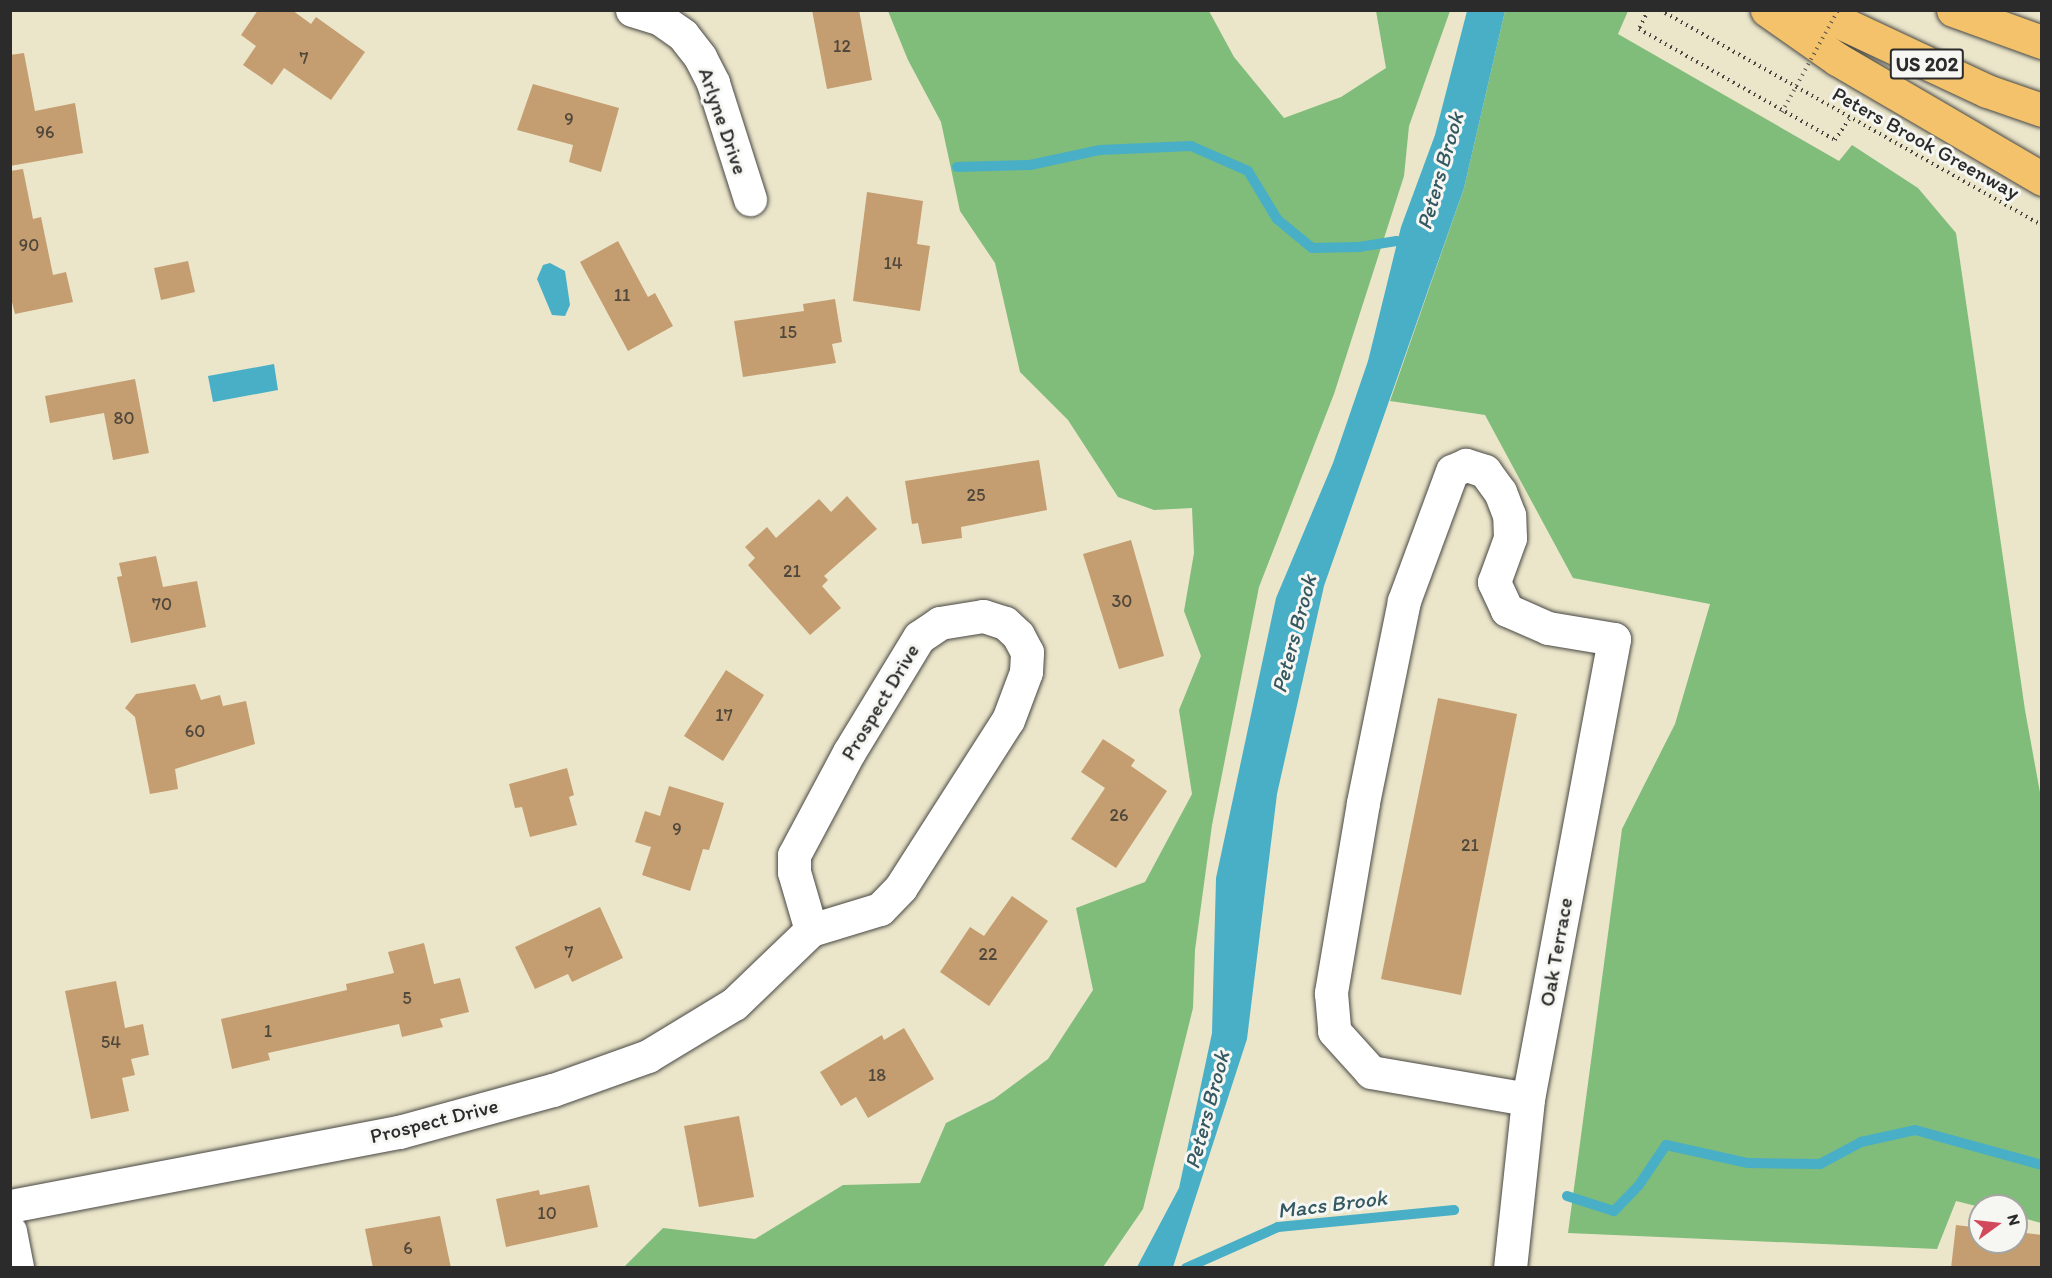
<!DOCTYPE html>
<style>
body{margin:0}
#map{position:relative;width:2052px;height:1278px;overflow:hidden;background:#ebe6ca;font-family:Itim,sans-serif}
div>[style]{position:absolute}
.forest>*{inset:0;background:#80bc7a}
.water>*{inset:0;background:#48afc7}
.stream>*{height:10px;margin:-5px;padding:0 5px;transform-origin:5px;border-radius:5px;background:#48afc7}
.building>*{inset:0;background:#c49d70}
.path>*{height:4px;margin-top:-2px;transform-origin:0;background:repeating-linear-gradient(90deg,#484743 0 1.5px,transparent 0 6px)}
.roads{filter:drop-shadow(0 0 2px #484743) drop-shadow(0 0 2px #484743)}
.minor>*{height:33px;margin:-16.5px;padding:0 16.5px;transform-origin:16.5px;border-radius:16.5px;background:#fff}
.highway>*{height:33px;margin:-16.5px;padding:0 16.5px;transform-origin:16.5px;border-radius:16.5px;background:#f3c26a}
.path-bridge>*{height:4px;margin-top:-2px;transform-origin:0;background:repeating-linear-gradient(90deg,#484743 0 1.5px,transparent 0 6px)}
span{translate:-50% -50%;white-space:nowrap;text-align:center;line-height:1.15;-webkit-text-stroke:6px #f6f6f2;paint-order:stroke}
.number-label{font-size:18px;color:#51483c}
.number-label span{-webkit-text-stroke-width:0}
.shield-label span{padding:2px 4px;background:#f6f6f2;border:2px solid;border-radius:4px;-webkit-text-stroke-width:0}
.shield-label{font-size:20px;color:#2b2b2b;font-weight:700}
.street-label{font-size:21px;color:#2b2b2b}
.water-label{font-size:22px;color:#355962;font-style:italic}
.frame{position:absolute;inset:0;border:12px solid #2b2b2b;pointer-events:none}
.north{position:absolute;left:1968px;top:1194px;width:60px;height:60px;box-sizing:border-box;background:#f6f6f2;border:2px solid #a5a5a2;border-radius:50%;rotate:75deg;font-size:16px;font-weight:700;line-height:24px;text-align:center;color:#2b2b2b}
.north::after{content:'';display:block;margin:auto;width:21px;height:27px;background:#d1495b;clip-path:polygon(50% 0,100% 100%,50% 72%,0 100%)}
</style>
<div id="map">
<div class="forest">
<i style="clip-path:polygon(888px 11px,1209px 11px,1234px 57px,1284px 118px,1341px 97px,1386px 68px,1376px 11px,1450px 11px,1409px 126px,1404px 176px,1334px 394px,1259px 587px,1212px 825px,1195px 950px,1193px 1008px,1143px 1209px,1103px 1267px,624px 1267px,663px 1228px,755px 1239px,843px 1185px,920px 1183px,946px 1123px,994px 1099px,1048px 1059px,1093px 990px,1076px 908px,1145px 882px,1192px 794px,1179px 710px,1201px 656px,1184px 611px,1194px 553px,1192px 508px,1154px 510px,1118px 497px,1068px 420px,1020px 372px,995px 263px,960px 211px,941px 122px,908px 60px)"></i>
<i style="clip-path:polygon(1505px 11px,1628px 11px,1618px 34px,1839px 161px,1852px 145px,1918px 188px,1956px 233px,2025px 710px,2041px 798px,2041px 1223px,2016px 1216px,2016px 1206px,1980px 1207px,1956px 1201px,1937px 1249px,1568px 1233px,1622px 829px,1675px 724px,1710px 604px,1573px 578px,1485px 415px,1390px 401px,1464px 188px)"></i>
</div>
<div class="water">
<i style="clip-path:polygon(1467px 11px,1505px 11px,1464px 188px,1324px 586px,1277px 794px,1247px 1039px,1173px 1267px,1137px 1267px,1179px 1188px,1212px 1033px,1216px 878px,1276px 598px,1333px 463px,1368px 361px,1401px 227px,1435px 135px)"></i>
<i style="clip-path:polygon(550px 263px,565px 271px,570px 305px,565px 316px,552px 315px,537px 279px,543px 265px)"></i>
<i style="clip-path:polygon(274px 364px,278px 390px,213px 402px,208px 376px)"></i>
</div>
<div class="stream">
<i style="left:957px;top:167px;width:73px;rotate:-1.6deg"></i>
<i style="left:1030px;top:165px;width:72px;rotate:-12.1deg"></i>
<i style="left:1100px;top:150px;width:91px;rotate:-2.5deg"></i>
<i style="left:1191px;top:146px;width:62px;rotate:23.7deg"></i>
<i style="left:1248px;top:171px;width:56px;rotate:58.9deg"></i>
<i style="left:1277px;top:219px;width:45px;rotate:39.6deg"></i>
<i style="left:1312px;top:248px;width:47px;rotate:-1.2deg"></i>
<i style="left:1359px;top:247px;width:38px;rotate:-9deg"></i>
<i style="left:1397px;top:241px;width:12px;rotate:24deg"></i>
<i style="left:1567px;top:1196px;width:49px;rotate:17.7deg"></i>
<i style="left:1614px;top:1211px;width:36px;rotate:-46deg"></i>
<i style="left:1639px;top:1185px;width:48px;rotate:-56deg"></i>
<i style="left:1666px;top:1145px;width:84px;rotate:12.4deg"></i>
<i style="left:1748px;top:1163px;width:72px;rotate:0.8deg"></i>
<i style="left:1820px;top:1164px;width:47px;rotate:-28.2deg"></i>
<i style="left:1861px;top:1142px;width:55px;rotate:-12.5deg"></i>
<i style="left:1915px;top:1130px;width:132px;rotate:15.4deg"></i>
<i style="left:1186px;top:1268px;width:101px;rotate:-24deg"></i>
<i style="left:1278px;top:1227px;width:177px;rotate:-5.5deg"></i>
</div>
<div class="building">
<i style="clip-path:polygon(258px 10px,292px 10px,311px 24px,316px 17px,365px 52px,331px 100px,284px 68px,272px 85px,243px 65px,256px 46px,241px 35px)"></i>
<i style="clip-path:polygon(812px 10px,859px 10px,872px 80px,827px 89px)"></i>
<i style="clip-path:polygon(24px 53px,35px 111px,75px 103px,83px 153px,10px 166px,10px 55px)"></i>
<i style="clip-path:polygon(533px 84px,619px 108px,601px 172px,569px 162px,573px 145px,517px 130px)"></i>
<i style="clip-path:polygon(23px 169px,33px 219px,41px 217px,53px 275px,66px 272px,73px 302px,15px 314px,10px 294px,10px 171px)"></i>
<i style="clip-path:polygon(867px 192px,923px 201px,917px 244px,930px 246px,920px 311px,853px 301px)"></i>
<i style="clip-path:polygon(618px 241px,648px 297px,655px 293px,673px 326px,628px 351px,580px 262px)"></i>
<i style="clip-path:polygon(188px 261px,195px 292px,161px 300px,154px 268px)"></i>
<i style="clip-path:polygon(835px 299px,842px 342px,832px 344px,836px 363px,743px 377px,734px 321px,804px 311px,803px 304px)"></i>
<i style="clip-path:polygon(135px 379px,149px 453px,113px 460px,104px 413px,50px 423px,45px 396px)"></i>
<i style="clip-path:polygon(1039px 460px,1047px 510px,961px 527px,962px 538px,922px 544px,918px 523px,912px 524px,905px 481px)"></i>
<i style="clip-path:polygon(847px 496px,877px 529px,824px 576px,828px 580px,822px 586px,841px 608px,810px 635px,748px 565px,755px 558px,745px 547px,767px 527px,776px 538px,819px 499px,831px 512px)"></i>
<i style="clip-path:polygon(1131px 540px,1164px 656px,1119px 669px,1083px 554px)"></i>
<i style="clip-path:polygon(156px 556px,163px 587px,197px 581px,206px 627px,131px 643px,117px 577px,122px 576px,119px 563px)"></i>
<i style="clip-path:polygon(726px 670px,764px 695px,723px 761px,684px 736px)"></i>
<i style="clip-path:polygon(195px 684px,201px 700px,220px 695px,223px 706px,246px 701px,255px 744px,175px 769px,178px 789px,150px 794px,135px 717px,125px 708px,136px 694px)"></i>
<i style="clip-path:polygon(1438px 698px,1517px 714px,1461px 995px,1381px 979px)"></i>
<i style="clip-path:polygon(1103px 739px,1135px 760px,1131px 766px,1167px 791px,1116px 868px,1071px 839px,1105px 788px,1081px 772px)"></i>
<i style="clip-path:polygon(567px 768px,574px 795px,569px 797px,577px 825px,530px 837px,522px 807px,515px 808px,509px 784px)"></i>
<i style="clip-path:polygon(669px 786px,724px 803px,709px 850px,703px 849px,690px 891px,642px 875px,651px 847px,635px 842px,645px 811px,660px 816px)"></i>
<i style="clip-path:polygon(1012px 896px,1048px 921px,989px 1006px,940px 972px,970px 927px,984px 936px)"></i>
<i style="clip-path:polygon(600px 907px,623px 958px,572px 982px,568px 974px,535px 989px,515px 947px)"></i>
<i style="clip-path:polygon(424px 943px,434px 984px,460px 978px,469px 1012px,440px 1019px,443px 1027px,402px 1037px,399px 1024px,268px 1053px,270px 1060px,232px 1069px,221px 1019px,347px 990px,346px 984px,394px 973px,388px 952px)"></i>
<i style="clip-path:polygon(116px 981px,125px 1028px,143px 1024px,149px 1055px,131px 1059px,135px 1075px,122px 1078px,129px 1111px,91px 1119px,65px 991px)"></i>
<i style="clip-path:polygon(904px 1028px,934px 1079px,868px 1118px,856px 1097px,841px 1106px,820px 1072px,882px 1035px,884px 1040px)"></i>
<i style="clip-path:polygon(739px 1116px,754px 1197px,699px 1207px,684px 1126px)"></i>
<i style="clip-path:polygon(589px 1185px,598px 1227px,506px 1247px,496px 1199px,539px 1190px,540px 1195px)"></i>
<i style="clip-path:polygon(440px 1216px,451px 1268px,373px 1268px,365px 1229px)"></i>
<i style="clip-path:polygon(1956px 1225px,1980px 1228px,1980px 1242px,2016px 1242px,2016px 1232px,2042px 1235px,2042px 1268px,1951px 1268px)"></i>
</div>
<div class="path">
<i style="left:1648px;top:10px;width:21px;rotate:115deg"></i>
<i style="left:1639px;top:29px;width:225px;rotate:29.5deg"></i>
<i style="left:1835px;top:140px;width:25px;rotate:-56deg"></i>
<i style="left:1660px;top:10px;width:438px;rotate:29.4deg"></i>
</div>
<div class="roads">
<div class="minor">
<i style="left:632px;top:10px;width:28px;rotate:17deg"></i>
<i style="left:659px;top:18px;width:29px;rotate:35deg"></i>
<i style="left:683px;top:35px;width:28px;rotate:52deg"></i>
<i style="left:700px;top:57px;width:29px;rotate:63deg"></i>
<i style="left:713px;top:83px;width:122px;rotate:72.3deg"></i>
<i style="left:10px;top:1206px;width:396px;rotate:-10.8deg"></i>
<i style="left:399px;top:1132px;width:160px;rotate:-15.3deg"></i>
<i style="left:553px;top:1090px;width:101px;rotate:-19.7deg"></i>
<i style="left:648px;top:1056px;width:100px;rotate:-31.2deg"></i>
<i style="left:734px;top:1004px;width:107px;rotate:-43.9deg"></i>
<i style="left:811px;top:930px;width:72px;rotate:-16.9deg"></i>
<i style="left:880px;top:909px;width:30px;rotate:-46deg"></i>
<i style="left:901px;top:887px;width:198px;rotate:-57.4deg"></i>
<i style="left:1008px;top:720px;width:51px;rotate:-69.4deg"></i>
<i style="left:1026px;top:672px;width:20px;rotate:-87deg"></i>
<i style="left:1027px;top:652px;width:19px;rotate:-118deg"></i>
<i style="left:1018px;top:635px;width:18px;rotate:-137deg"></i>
<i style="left:1005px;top:623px;width:23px;rotate:-162deg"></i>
<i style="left:983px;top:616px;width:44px;rotate:170.8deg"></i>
<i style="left:940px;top:623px;width:25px;rotate:146deg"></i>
<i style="left:919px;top:637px;width:135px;rotate:121.3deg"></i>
<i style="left:849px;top:752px;width:117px;rotate:118.1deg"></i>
<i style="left:794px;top:855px;width:17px;rotate:90deg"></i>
<i style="left:794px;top:872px;width:60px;rotate:73.7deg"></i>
<i style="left:10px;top:1231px;width:38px;rotate:79deg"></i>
<i style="left:1510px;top:1268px;width:170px;rotate:-83.9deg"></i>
<i style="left:1528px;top:1099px;width:468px;rotate:-79.4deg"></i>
<i style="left:1614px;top:639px;width:67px;rotate:-170.5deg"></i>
<i style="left:1548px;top:628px;width:45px;rotate:-156.3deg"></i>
<i style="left:1507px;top:610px;width:31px;rotate:-115deg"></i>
<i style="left:1494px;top:582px;width:47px;rotate:-70deg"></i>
<i style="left:1510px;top:538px;width:23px;rotate:-92deg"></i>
<i style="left:1509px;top:515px;width:25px;rotate:-111deg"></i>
<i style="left:1500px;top:492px;width:26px;rotate:-126deg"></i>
<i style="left:1485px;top:471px;width:20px;rotate:-162deg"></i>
<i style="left:1466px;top:465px;width:15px;rotate:157deg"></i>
<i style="left:1452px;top:471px;width:139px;rotate:110.3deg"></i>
<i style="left:1404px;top:601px;width:206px;rotate:101.5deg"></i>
<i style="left:1363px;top:803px;width:193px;rotate:99.6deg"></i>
<i style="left:1331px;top:993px;width:38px;rotate:85deg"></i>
<i style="left:1334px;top:1031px;width:55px;rotate:47.9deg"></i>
<i style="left:1371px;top:1072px;width:159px;rotate:9.8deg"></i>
</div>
<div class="highway">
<i style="left:1767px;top:10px;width:85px;rotate:35deg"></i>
<i style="left:1837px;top:59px;width:238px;rotate:30.3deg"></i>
<i style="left:1814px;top:10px;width:191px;rotate:25.1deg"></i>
<i style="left:1987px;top:91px;width:58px;rotate:19.1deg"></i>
<i style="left:1953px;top:10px;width:95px;rotate:19.8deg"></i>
</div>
</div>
<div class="path-bridge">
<i style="left:1782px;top:112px;width:116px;rotate:-61.2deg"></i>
</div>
<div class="number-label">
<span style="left:842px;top:46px">12</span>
<span style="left:304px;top:58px">7</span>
<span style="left:569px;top:119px">9</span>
<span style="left:45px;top:132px">96</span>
<span style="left:29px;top:245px">90</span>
<span style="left:893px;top:263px">14</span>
<span style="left:622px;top:295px">11</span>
<span style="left:788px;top:332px">15</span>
<span style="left:124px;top:418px">80</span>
<span style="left:976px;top:495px">25</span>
<span style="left:792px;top:571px">21</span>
<span style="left:1122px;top:601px">30</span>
<span style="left:162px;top:604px">70</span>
<span style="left:724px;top:715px">17</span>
<span style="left:195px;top:731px">60</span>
<span style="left:1119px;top:815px">26</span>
<span style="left:677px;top:829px">9</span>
<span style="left:1470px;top:845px">21</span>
<span style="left:569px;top:952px">7</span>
<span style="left:988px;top:954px">22</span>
<span style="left:407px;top:998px">5</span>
<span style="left:268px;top:1031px">1</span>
<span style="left:111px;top:1042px">54</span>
<span style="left:877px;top:1075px">18</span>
<span style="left:547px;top:1213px">10</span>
<span style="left:408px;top:1248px">6</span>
</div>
<div class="shield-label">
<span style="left:1927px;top:64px">US 202</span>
</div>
<div class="street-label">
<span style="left:723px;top:121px;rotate:71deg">Arlyne Drive</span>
<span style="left:1926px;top:143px;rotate:29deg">Peters Brook Greenway</span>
<span style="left:880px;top:702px;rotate:-59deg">Prospect Drive</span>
<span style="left:1556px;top:952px;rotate:-80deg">Oak Terrace</span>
<span style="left:434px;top:1121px;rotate:-14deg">Prospect Drive</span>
</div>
<div class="water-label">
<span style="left:1440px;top:171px;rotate:-74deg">Peters Brook</span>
<span style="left:1294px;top:634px;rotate:-75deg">Peters Brook</span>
<span style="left:1207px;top:1110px;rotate:-75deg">Peters Brook</span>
<span style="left:1332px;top:1204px;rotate:-7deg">Macs Brook</span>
</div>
<div class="frame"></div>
<div class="north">N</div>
</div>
